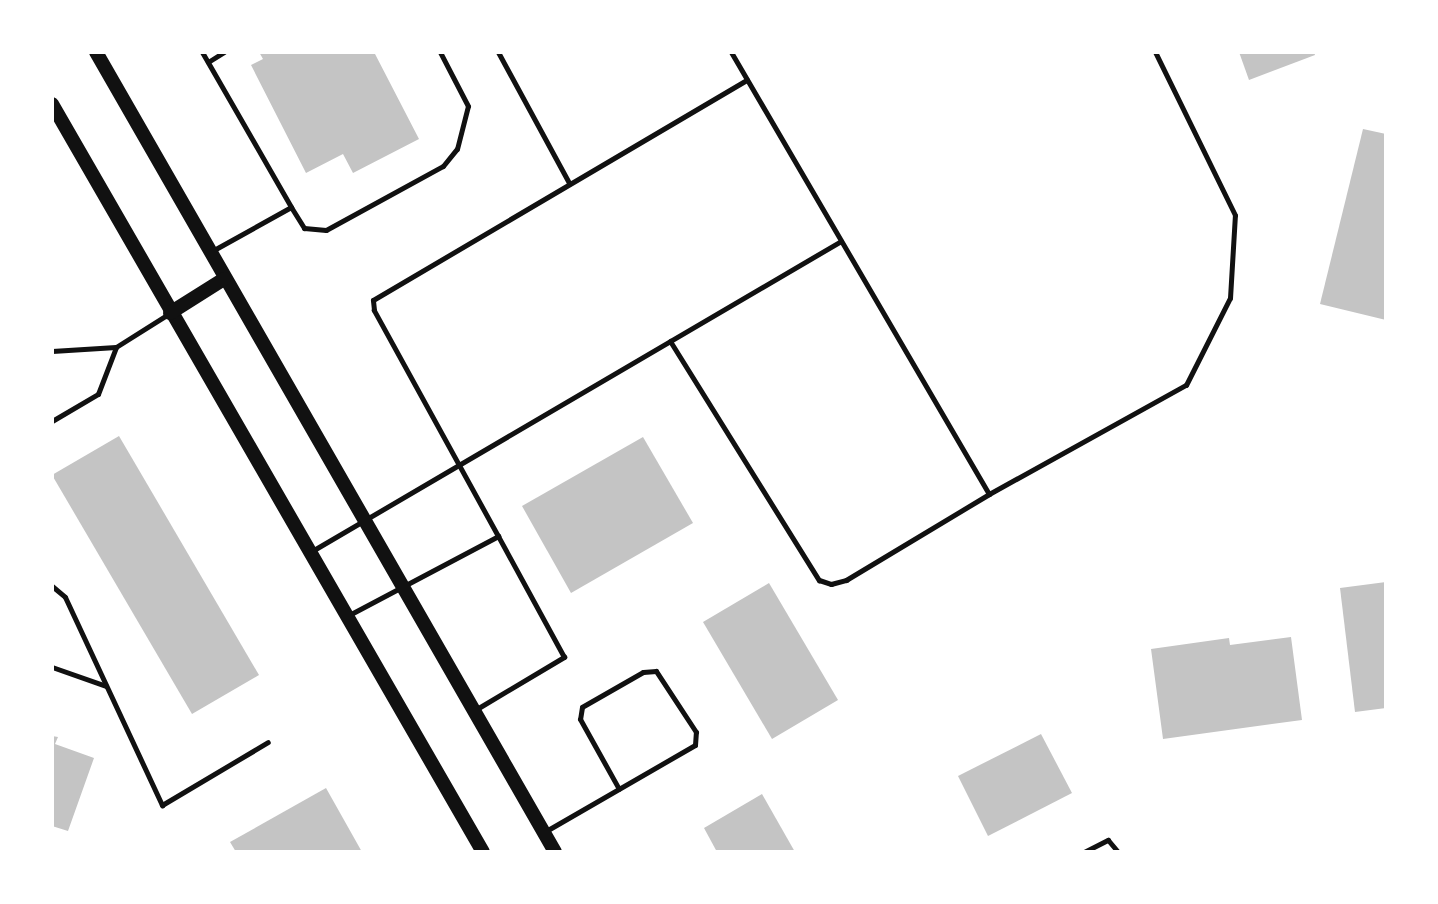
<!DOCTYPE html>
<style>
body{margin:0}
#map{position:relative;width:1438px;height:904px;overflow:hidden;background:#fff;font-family:Ubuntu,sans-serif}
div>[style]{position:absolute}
.building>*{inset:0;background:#c4c4c4}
.service>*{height:5px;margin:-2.5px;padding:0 2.5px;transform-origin:2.5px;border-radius:2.5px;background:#111}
.secondary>*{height:14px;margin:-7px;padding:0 7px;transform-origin:7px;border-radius:7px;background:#111}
span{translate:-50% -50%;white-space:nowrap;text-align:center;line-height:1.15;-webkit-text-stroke:5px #fff;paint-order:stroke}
.frame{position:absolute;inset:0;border:54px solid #fff;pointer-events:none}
</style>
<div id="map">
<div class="building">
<i style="clip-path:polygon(259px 52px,374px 52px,419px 139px,353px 173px,343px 154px,306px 173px,251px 65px,263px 59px)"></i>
<i style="clip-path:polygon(1239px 52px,1314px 52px,1315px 55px,1249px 80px)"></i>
<i style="clip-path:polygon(1363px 129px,1386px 134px,1386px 320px,1320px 304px)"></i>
<i style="clip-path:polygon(119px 436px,259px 675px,192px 714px,52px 475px)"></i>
<i style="clip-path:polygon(643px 437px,693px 523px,571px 593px,522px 506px)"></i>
<i style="clip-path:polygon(1386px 582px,1386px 708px,1355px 712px,1340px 588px)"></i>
<i style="clip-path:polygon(769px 583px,838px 700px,772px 739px,703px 622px)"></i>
<i style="clip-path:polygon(1291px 637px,1302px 720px,1163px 739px,1151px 649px,1229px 638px,1230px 645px)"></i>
<i style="clip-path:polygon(1041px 734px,1072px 793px,988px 836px,958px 776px)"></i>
<i style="clip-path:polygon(52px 736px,58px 737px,55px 744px,94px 758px,68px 831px,52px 826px)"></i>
<i style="clip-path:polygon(326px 788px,362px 852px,236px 852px,230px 842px)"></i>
<i style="clip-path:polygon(762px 794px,795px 852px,717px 852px,704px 828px)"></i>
</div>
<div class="service">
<i style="left:202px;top:52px;width:179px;rotate:60.1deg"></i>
<i style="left:498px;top:52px;width:149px;rotate:61.5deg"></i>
<i style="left:731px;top:52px;width:512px;rotate:59.73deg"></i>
<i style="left:989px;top:494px;width:225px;rotate:-29deg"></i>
<i style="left:1186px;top:385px;width:97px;rotate:-63.2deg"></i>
<i style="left:1230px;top:298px;width:83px;rotate:-86.6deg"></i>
<i style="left:1235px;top:215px;width:182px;rotate:-116.1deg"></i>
<i style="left:208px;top:62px;width:19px;rotate:-32deg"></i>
<i style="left:212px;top:251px;width:90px;rotate:-29.1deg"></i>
<i style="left:291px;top:207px;width:25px;rotate:58deg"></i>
<i style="left:304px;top:228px;width:22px;rotate:5deg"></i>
<i style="left:326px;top:230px;width:133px;rotate:-28.7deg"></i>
<i style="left:443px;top:166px;width:22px;rotate:-51deg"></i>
<i style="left:457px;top:149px;width:44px;rotate:-75.7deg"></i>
<i style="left:468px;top:106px;width:61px;rotate:-117.4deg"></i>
<i style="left:670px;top:341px;width:282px;rotate:58.1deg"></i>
<i style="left:819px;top:580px;width:13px;rotate:18deg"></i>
<i style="left:831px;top:584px;width:16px;rotate:-15deg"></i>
<i style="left:846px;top:580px;width:167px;rotate:-31deg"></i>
<i style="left:52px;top:351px;width:64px;rotate:-3.6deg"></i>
<i style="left:116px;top:347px;width:64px;rotate:-32.2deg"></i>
<i style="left:52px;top:421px;width:53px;rotate:-30.4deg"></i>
<i style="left:98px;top:394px;width:50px;rotate:-69deg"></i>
<i style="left:312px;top:551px;width:613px;rotate:-30.37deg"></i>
<i style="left:52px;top:586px;width:17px;rotate:40deg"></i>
<i style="left:65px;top:597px;width:230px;rotate:65deg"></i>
<i style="left:162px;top:805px;width:123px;rotate:-30.7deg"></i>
<i style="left:349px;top:615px;width:169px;rotate:-27.9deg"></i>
<i style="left:498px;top:536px;width:258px;rotate:-118.8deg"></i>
<i style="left:374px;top:310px;width:10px;rotate:-96deg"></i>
<i style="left:373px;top:300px;width:434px;rotate:-30.5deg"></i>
<i style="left:52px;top:667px;width:57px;rotate:19.4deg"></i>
<i style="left:475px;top:710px;width:104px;rotate:-30.8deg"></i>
<i style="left:564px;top:657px;width:138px;rotate:-118.6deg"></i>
<i style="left:546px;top:831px;width:172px;rotate:-30deg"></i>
<i style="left:695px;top:745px;width:13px;rotate:-86deg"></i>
<i style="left:696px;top:732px;width:73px;rotate:-123.3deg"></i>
<i style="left:656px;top:671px;width:13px;rotate:176deg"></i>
<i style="left:643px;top:672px;width:70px;rotate:150.2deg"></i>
<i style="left:582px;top:707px;width:12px;rotate:99deg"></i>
<i style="left:580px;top:719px;width:80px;rotate:60.9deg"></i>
<i style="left:1084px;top:852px;width:27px;rotate:-27deg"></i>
<i style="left:1108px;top:840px;width:16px;rotate:50deg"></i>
</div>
<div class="secondary">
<i style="left:96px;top:52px;width:922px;rotate:60.15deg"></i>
<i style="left:52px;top:104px;width:863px;rotate:60.05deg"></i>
<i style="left:170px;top:313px;width:64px;rotate:-32.2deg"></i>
</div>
<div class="frame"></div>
</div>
